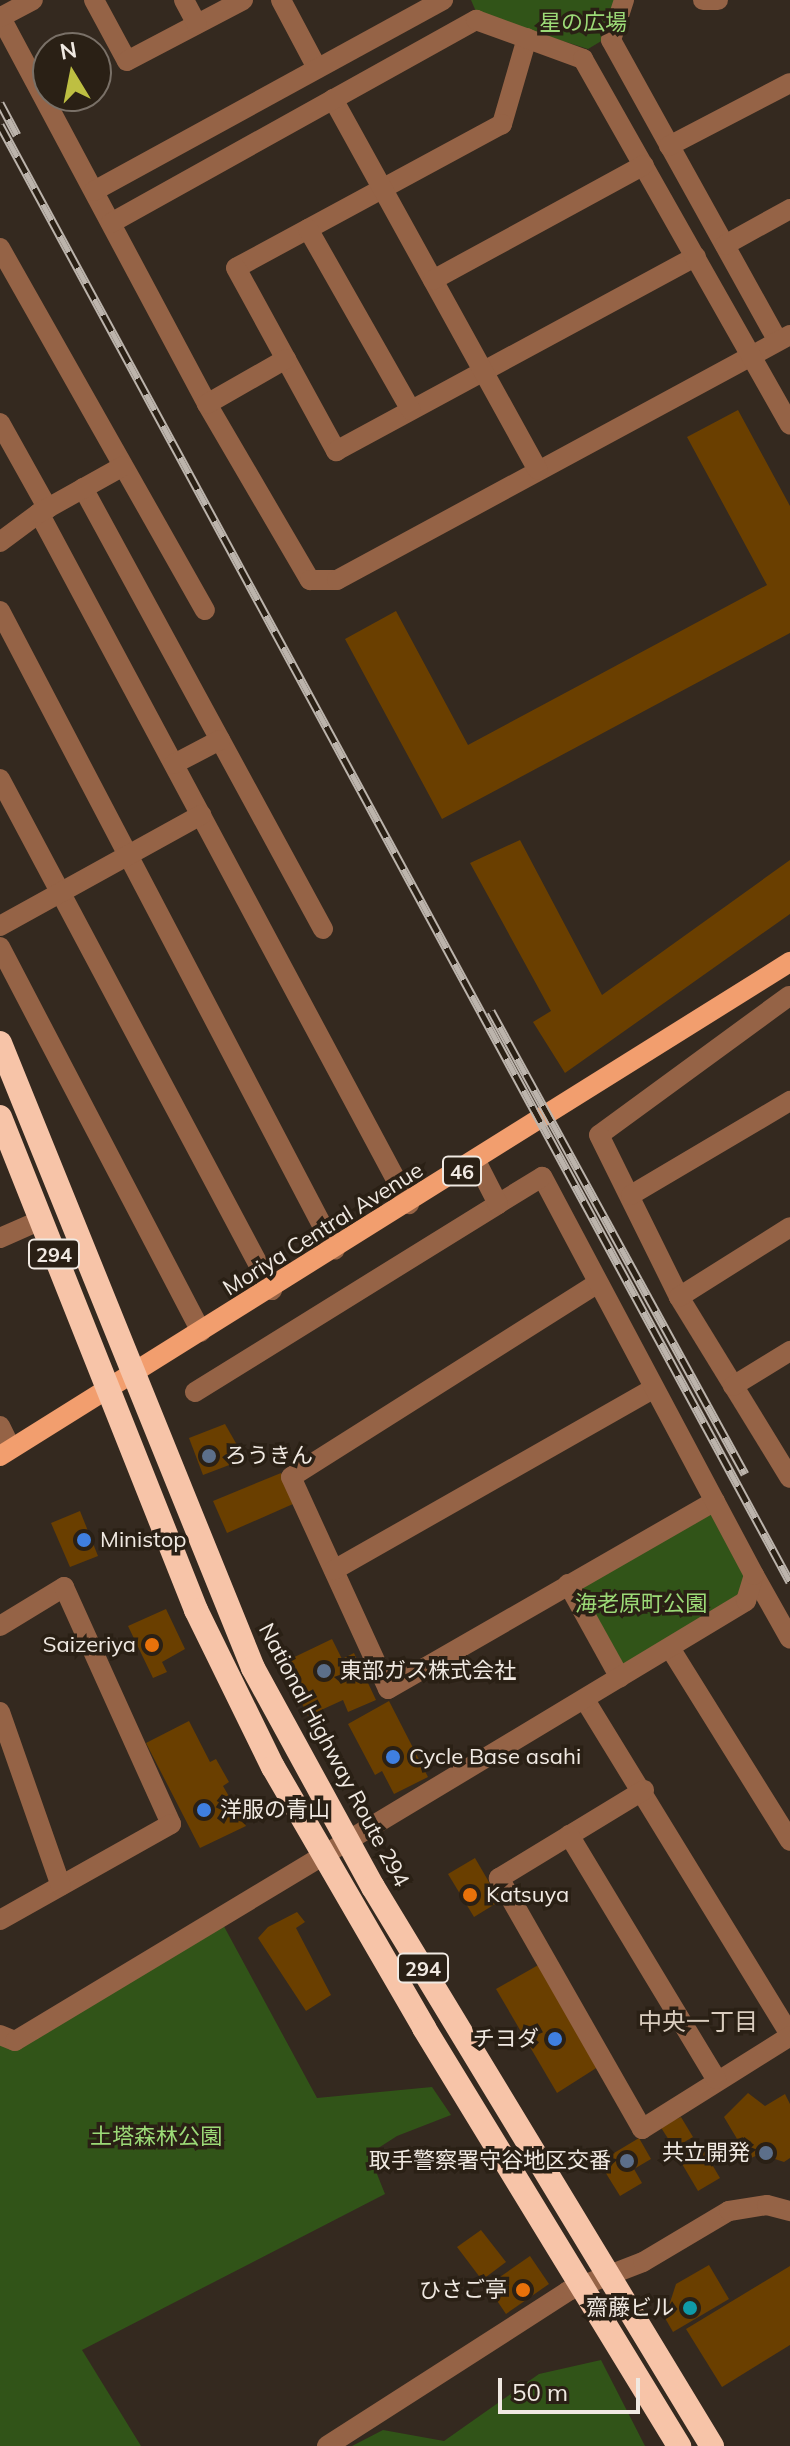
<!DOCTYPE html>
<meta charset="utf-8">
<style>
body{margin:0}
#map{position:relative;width:790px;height:2446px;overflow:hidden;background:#34291f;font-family:Mulish,"Noto Sans JP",sans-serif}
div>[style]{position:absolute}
.green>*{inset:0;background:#315418}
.building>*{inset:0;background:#6a3f00}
.minor>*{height:20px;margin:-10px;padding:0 10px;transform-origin:10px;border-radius:10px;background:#956346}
.major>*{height:20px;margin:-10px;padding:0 10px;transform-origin:10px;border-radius:10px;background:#f29e6e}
.highway>*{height:24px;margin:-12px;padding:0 12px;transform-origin:12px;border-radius:12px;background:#f7c4a8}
.rail>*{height:9px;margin-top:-4.5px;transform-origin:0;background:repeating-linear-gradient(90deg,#2a2015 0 18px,#bcb4ac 0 36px);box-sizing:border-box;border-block:2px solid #bcb4ac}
.dots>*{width:22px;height:22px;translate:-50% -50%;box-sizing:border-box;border:4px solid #2a2015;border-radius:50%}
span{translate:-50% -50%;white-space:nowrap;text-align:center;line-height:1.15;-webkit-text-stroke:7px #2a2015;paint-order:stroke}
.shield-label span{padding:2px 6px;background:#2a2015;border:2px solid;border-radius:6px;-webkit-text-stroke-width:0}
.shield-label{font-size:20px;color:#f0e9e2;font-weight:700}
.park-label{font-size:22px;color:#9cda77}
.street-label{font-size:22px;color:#f0e9e2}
.poi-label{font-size:22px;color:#f0e9e2}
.left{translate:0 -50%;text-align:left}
.right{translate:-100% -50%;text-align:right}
.neighbourhood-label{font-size:24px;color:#d9ccbe}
.north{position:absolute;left:32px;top:32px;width:80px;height:80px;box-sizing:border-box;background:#2a2015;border:2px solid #797067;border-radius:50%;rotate:350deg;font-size:22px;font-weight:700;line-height:32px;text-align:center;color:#f0e9e2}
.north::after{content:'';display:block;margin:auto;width:28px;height:36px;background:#bebf42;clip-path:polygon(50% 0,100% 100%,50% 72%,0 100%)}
.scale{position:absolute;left:498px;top:2378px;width:142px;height:36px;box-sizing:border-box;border:4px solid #f0e9e2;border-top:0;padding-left:10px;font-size:24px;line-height:28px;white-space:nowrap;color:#f0e9e2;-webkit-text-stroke:6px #2a2015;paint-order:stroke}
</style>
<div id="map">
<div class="green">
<i style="clip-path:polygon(471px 0,616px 0,603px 40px,588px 49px,477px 14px)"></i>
<i style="clip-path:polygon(715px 1501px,754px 1575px,746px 1601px,620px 1678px,568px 1584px)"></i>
<i style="clip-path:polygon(220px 1919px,317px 2098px,432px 2087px,451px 2115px,397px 2136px,369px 2154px,385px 2194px,82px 2350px,141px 2446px,0 2446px,0 2035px,15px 2040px)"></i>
<i style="clip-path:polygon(601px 2360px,645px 2446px,352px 2446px,383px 2430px,444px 2441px,539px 2374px)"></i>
</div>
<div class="building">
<i style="clip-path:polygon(738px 410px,790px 506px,790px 633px,442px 819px,345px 639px,396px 611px,468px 745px,767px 585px,687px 437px)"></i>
<i style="clip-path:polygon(520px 840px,602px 995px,790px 860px,790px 914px,565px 1073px,533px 1022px,551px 1011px,470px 863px)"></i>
<i style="clip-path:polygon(225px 1424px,245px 1459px,203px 1475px,189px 1438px)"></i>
<i style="clip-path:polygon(281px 1473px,293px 1504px,227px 1533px,213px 1501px)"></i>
<i style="clip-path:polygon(80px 1511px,98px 1556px,70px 1567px,51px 1523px)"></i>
<i style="clip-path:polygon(166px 1609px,185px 1649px,162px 1662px,167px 1672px,153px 1678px,128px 1626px)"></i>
<i style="clip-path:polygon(332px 1639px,342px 1659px,354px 1653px,376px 1700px,348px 1712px,343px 1700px,308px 1716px,282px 1663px)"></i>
<i style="clip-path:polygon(389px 1701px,428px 1777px,394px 1794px,382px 1771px,375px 1775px,348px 1724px)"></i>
<i style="clip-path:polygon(189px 1721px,210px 1762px,216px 1759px,229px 1782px,223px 1786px,246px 1826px,200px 1848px,146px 1743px)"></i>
<i style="clip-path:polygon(475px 1858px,500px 1901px,474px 1917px,448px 1874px)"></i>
<i style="clip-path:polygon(297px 1912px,305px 1922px,296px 1928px,331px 1995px,306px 2011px,258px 1938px,268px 1927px)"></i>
<i style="clip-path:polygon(540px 1964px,601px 2065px,557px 2093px,496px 1989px)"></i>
<i style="clip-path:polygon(748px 2093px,765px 2106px,785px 2094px,790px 2104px,790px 2158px,784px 2162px,760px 2154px,749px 2159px,724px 2117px)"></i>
<i style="clip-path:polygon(681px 2117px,693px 2137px,674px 2148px,660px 2126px)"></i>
<i style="clip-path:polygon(639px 2138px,651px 2159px,634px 2169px,642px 2183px,620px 2196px,599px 2162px)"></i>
<i style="clip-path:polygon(697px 2139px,720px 2178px,698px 2191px,675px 2152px)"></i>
<i style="clip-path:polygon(481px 2230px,506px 2262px,482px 2280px,457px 2247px)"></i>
<i style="clip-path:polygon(530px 2256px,549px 2284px,506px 2314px,487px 2286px)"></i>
<i style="clip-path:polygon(709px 2265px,729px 2299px,673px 2332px,665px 2318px,676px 2284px)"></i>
<i style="clip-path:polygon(790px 2266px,790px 2345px,722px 2387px,686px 2329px)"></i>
</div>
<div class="minor">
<i style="left:94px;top:0;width:69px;rotate:61.6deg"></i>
<i style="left:127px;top:61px;width:131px;rotate:-27.7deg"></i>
<i style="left:184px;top:0;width:27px;rotate:62deg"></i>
<i style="left:281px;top:0;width:77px;rotate:62.1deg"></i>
<i style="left:624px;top:0;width:42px;rotate:108deg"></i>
<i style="left:611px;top:40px;width:344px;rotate:61deg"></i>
<i style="left:703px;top:0;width:15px"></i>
<i style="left:0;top:16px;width:440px;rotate:61.9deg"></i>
<i style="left:207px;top:404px;width:204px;rotate:59.7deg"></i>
<i style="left:310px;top:580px;width:27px"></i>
<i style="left:337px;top:580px;width:515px;rotate:-28.41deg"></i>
<i style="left:1px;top:17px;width:36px;rotate:-28deg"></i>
<i style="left:527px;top:38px;width:90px;rotate:106.2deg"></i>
<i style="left:502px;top:124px;width:302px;rotate:151.6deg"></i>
<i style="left:236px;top:268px;width:209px;rotate:61.3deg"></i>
<i style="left:336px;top:451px;width:409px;rotate:-28.4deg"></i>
<i style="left:333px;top:99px;width:423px;rotate:61.1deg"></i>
<i style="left:669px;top:146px;width:136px;rotate:-27.5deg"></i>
<i style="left:94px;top:191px;width:398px;rotate:-28.7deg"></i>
<i style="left:111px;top:223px;width:418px;rotate:-29.1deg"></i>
<i style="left:476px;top:20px;width:114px;rotate:20deg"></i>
<i style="left:583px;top:59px;width:420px;rotate:60.5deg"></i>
<i style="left:308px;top:229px;width:208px;rotate:60.4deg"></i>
<i style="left:725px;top:245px;width:74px;rotate:-29deg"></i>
<i style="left:0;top:248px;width:416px;rotate:60.5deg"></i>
<i style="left:433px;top:280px;width:240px;rotate:-28.6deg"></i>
<i style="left:207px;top:404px;width:91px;rotate:-29.7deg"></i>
<i style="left:0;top:423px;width:98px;rotate:60.8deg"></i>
<i style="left:83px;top:488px;width:502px;rotate:61.44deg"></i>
<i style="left:39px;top:513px;width:784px;rotate:61.83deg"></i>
<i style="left:0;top:542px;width:49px;rotate:-36.6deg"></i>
<i style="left:39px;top:513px;width:96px;rotate:-29.2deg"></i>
<i style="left:0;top:611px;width:721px;rotate:62.33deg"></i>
<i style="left:174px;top:764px;width:52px;rotate:-27.6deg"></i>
<i style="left:0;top:779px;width:579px;rotate:61.97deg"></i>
<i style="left:0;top:926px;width:230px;rotate:-28.9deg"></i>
<i style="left:0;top:947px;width:434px;rotate:62.4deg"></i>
<i style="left:789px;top:996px;width:235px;rotate:143.8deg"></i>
<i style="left:599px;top:1135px;width:181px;rotate:63.7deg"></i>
<i style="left:679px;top:1297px;width:212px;rotate:58.5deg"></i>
<i style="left:631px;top:1195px;width:185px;rotate:-30.6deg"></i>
<i style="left:0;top:1238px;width:45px;rotate:-23.7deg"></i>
<i style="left:598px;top:1283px;width:363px;rotate:147.7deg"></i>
<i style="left:291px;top:1477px;width:233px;rotate:65.4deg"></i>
<i style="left:388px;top:1689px;width:377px;rotate:-29.9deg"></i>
<i style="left:679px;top:1297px;width:131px;rotate:-32.2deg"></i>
<i style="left:733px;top:1386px;width:67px;rotate:-31.6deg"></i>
<i style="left:195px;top:1392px;width:357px;rotate:-31.8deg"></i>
<i style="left:0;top:1426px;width:25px;rotate:64deg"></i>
<i style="left:334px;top:1570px;width:368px;rotate:-29.6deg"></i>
<i style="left:754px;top:1575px;width:73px;rotate:60.6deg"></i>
<i style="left:568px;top:1584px;width:107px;rotate:61deg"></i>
<i style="left:0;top:1626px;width:75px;rotate:-31.4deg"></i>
<i style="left:64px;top:1587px;width:260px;rotate:65.7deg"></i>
<i style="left:171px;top:1824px;width:196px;rotate:150.7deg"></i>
<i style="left:670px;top:1648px;width:227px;rotate:58.1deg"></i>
<i style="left:585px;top:1700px;width:392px;rotate:58.5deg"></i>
<i style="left:0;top:1712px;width:184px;rotate:70.7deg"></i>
<i style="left:644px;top:1790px;width:170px;rotate:148.7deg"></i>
<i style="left:499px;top:1878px;width:289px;rotate:60.3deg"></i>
<i style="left:642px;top:2129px;width:175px;rotate:-32.1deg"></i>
<i style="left:569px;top:1835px;width:285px;rotate:58.9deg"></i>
<i style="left:0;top:2035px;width:16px;rotate:22deg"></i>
<i style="left:15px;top:2041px;width:853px;rotate:-31.04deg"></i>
<i style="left:746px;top:1601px;width:27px;rotate:-73deg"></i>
<i style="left:754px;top:1575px;width:451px;rotate:-118deg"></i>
<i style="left:542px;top:1177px;width:52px;rotate:148.5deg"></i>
<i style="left:498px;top:1204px;width:48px;rotate:-117.1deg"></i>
<i style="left:327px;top:2446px;width:287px;rotate:-32.7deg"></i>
<i style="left:568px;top:2291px;width:80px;rotate:-21.1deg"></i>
<i style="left:643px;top:2262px;width:100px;rotate:-30.7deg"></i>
<i style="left:729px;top:2211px;width:38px;rotate:-9deg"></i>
<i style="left:767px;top:2205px;width:24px;rotate:15deg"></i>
</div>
<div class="major">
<i style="left:0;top:1456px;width:932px;rotate:-32.02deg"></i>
</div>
<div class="highway">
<i style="left:0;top:1043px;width:674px;rotate:67.96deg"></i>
<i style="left:253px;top:1668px;width:250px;rotate:61.3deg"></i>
<i style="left:373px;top:1887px;width:654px;rotate:58.77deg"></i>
<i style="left:0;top:1117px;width:531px;rotate:68.32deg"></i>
<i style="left:196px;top:1610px;width:175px;rotate:63.9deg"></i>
<i style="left:273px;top:1767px;width:302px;rotate:59.9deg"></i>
<i style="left:424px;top:2028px;width:490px;rotate:58.6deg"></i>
</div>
<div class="rail">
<i style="left:0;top:103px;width:36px;rotate:62deg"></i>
<i style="left:0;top:125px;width:1657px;rotate:61.53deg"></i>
<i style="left:491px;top:1011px;width:528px;rotate:61.25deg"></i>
</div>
<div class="dots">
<i style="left:209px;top:1456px;background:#5c6f8a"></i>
<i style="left:84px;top:1540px;background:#3f7fe0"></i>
<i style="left:152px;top:1645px;background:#e8710a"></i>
<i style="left:324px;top:1671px;background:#5c6f8a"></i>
<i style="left:393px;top:1757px;background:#3f7fe0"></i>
<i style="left:204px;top:1810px;background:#3f7fe0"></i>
<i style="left:470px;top:1895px;background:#e8710a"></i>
<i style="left:555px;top:2039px;background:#3f7fe0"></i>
<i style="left:766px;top:2153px;background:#5c6f8a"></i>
<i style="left:627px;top:2161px;background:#5c6f8a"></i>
<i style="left:523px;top:2290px;background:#e8710a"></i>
<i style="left:690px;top:2308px;background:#0f9aa8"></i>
</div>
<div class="shield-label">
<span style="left:462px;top:1171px">46</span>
<span style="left:54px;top:1254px">294</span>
<span style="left:423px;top:1968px">294</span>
</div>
<div class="park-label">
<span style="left:583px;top:23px">星の広場</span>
<span style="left:641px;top:1604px">海老原町公園</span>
<span style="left:156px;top:2137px">土塔森林公園</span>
</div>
<div class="street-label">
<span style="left:323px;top:1229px;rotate:-32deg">Moriya Central Avenue</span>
<span style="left:334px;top:1755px;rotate:62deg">National Highway Route 294</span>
</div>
<div class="poi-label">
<span class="left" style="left:225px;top:1456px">ろうきん</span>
<span class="left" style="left:100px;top:1540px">Ministop</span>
<span class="right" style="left:136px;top:1645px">Saizeriya</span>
<span class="left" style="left:340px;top:1671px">東部ガス株式会社</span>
<span class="left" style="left:409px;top:1757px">Cycle Base asahi</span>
<span class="left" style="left:220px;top:1810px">洋服の青山</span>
<span class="left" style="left:486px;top:1895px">Katsuya</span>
<span class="right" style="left:539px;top:2039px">チヨダ</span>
<span class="right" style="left:750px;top:2153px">共立開発</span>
<span class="right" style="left:611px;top:2161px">取手警察署守谷地区交番</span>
<span class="right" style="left:507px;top:2290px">ひさご亭</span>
<span class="right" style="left:674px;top:2308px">齋藤ビル</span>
</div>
<div class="neighbourhood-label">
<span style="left:698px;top:2022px">中央一丁目</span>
</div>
<div class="north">N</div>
<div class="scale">50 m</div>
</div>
